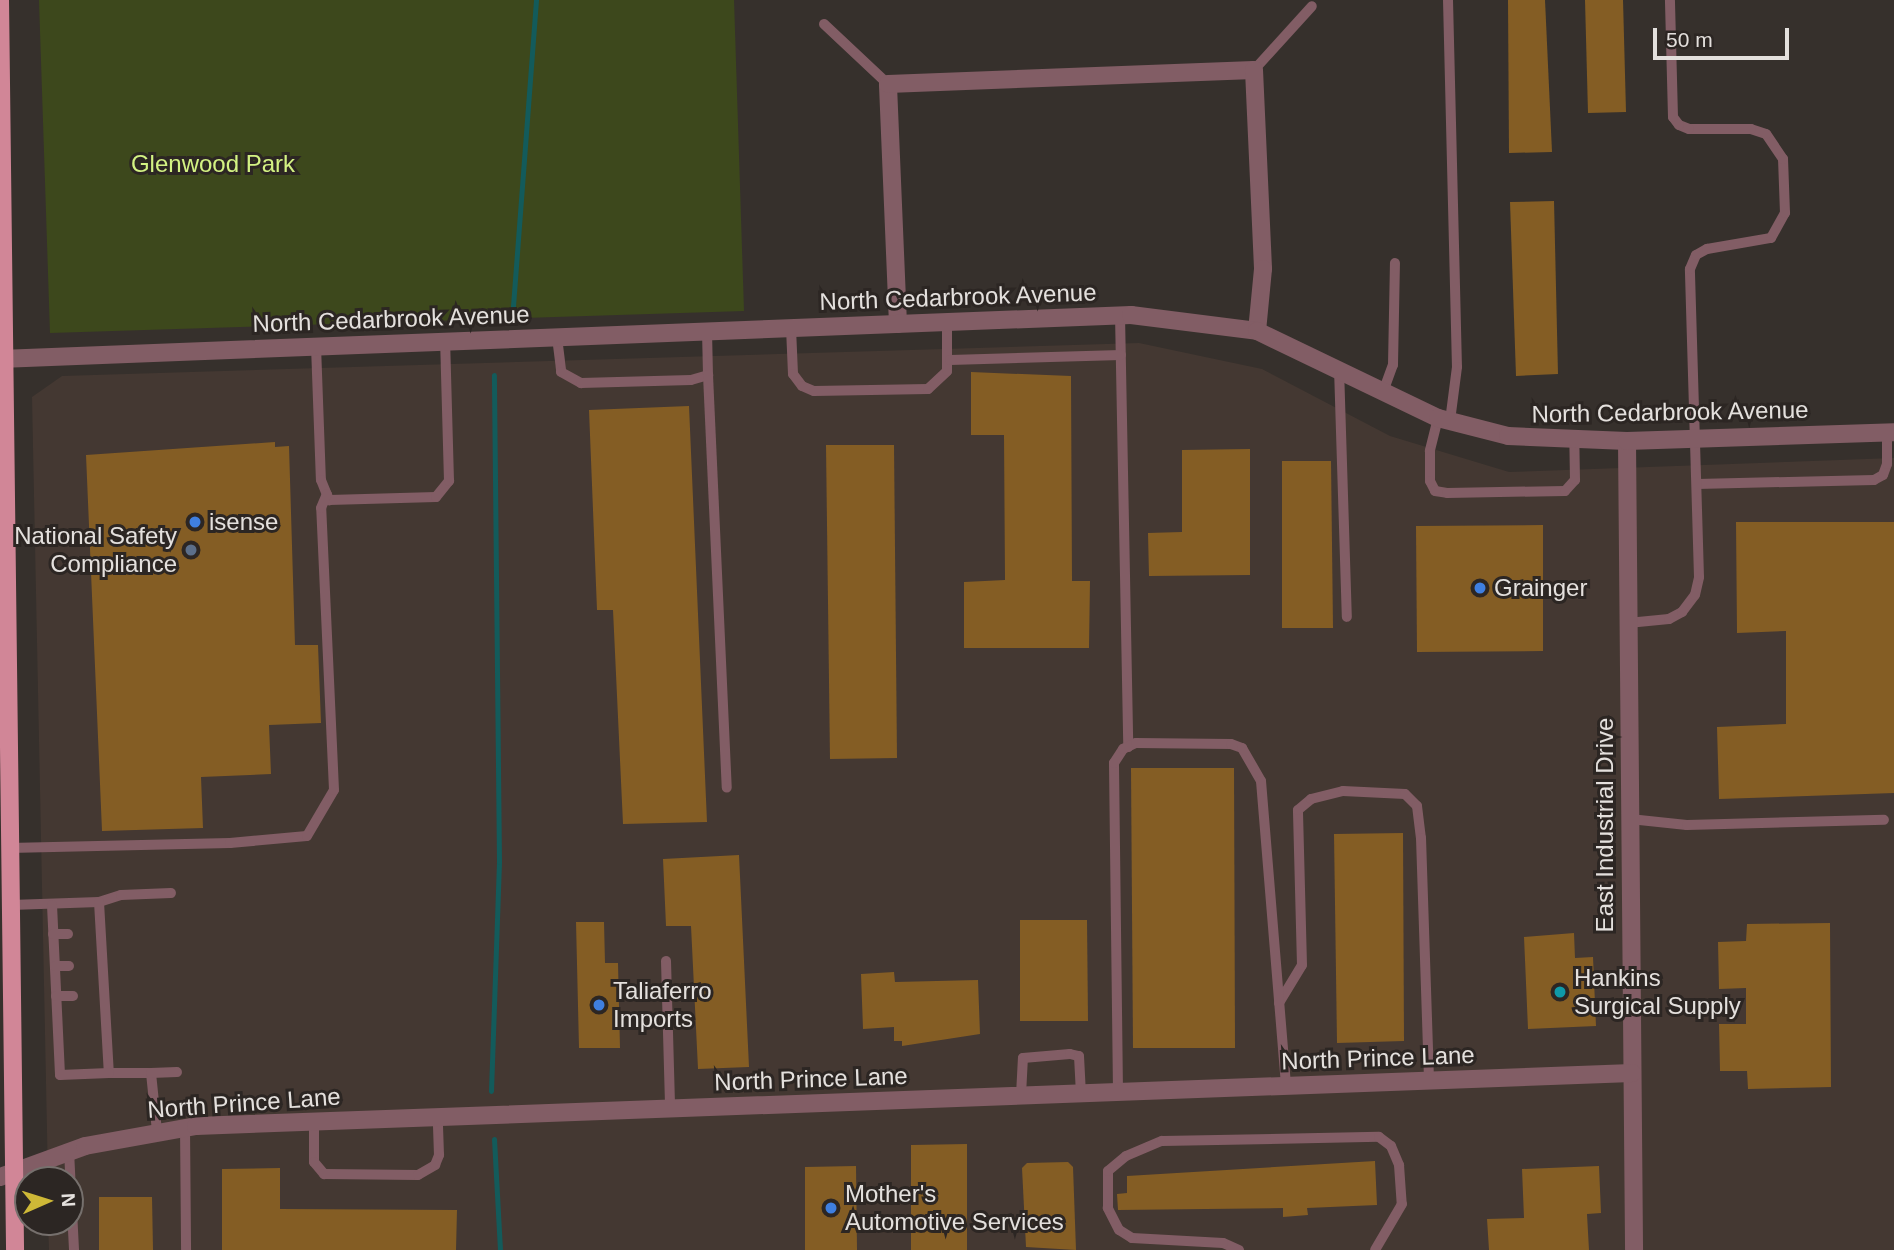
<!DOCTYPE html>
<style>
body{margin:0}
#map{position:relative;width:1894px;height:1250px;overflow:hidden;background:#36302c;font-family:Helvetica,sans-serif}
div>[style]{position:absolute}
.built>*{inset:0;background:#443832}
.green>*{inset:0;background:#3d481c}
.stream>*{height:5px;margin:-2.5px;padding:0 2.5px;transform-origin:2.5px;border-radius:2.5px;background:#135b5b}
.building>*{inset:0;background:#845d24}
.service>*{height:10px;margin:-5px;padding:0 5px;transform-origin:5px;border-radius:5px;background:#825d65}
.minor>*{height:18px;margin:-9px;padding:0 9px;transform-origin:9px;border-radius:9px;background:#825d65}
.tertiary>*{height:18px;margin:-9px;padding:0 9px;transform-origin:9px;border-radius:9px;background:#825d65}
.primary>*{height:18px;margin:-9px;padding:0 9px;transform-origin:9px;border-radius:9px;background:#d18697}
.dots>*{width:19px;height:19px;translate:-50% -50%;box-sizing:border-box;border:4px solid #2c2623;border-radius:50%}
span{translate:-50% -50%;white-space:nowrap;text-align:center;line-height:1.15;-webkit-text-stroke:6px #2c2623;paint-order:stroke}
.park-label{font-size:24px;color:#d3f283}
.street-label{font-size:24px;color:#e4e0dd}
.poi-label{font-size:24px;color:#e4e0dd}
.left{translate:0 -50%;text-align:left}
.right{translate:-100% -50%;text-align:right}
.north{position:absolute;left:14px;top:1166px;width:70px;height:70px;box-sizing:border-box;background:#2c2623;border:2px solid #76706d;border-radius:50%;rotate:87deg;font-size:19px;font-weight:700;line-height:28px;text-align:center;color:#e4e0dd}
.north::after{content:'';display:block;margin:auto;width:24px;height:32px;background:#ceb837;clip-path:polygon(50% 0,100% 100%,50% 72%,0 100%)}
.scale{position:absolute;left:1653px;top:28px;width:136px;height:32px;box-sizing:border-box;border:4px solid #e4e0dd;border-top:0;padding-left:9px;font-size:21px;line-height:24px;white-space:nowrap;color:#e4e0dd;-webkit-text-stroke:5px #2c2623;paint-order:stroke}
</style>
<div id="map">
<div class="built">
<i style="clip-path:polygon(1139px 343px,1262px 369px,1390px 436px,1509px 472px,1894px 458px,1894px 1250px,49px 1250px,48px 1222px,70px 1222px,70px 1180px,48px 1180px,32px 397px,62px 376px)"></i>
</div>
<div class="green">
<i style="clip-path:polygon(39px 0,734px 0,744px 311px,50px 333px)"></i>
</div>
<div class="stream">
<i style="left:513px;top:306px;width:307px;rotate:-85.7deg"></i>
<i style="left:491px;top:1091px;width:229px;rotate:-88deg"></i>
<i style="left:499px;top:862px;width:487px;rotate:-90.6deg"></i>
<i style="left:494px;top:1139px;width:111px;rotate:86.9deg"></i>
</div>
<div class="building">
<i style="clip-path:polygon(1508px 0,1545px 0,1552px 152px,1509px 153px)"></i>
<i style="clip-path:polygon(1585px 0,1623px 0,1626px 112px,1588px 113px)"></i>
<i style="clip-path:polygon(1554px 201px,1558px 374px,1516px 376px,1510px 202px)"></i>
<i style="clip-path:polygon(971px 372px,1071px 376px,1072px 581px,1090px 581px,1089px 648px,964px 648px,964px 582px,1005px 580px,1004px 435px,971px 435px)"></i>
<i style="clip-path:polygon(689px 406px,707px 822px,623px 824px,613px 610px,597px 610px,589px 410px)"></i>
<i style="clip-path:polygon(275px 442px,275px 447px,289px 446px,295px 645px,318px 645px,321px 723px,269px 725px,271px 774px,201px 777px,203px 828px,102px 831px,86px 455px)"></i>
<i style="clip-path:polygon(826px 445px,894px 445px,897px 758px,830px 759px)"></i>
<i style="clip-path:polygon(1250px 449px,1250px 575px,1149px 576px,1148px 533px,1182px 532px,1182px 450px)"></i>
<i style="clip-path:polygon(1282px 461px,1331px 461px,1333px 628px,1282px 628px)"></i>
<i style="clip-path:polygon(1736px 522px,1894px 522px,1894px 793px,1719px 799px,1717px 727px,1786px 724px,1786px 631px,1737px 633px)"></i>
<i style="clip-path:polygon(1543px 525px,1543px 651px,1417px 652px,1416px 526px)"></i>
<i style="clip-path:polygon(1131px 768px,1234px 768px,1235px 1048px,1133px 1048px)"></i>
<i style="clip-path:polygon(1403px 833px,1404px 1041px,1337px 1043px,1334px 834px)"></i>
<i style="clip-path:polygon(739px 855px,749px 1067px,698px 1069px,691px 926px,666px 926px,663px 859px)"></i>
<i style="clip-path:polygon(1020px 920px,1087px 920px,1088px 1021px,1020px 1021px)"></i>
<i style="clip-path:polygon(576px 922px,604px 922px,605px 963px,618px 963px,620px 1048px,579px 1048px)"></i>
<i style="clip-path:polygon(1830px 923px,1831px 1087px,1748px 1089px,1747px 1071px,1720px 1071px,1719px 1024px,1746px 1024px,1746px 988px,1719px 989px,1718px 942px,1746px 941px,1747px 924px)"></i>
<i style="clip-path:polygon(1574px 933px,1575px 958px,1593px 957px,1596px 1026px,1528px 1029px,1524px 937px)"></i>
<i style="clip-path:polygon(894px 972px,895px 982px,978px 980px,980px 1034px,902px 1046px,902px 1041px,894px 1041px,894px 1027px,863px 1029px,861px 974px)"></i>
<i style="clip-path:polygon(967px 1144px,967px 1250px,911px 1250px,911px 1145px)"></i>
<i style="clip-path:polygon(1375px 1161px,1377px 1205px,1307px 1208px,1308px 1215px,1283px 1217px,1283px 1208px,1118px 1210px,1117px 1194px,1127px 1193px,1127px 1176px)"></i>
<i style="clip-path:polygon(1068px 1162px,1073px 1167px,1076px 1250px,1026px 1247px,1022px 1168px,1027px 1163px)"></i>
<i style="clip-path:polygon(856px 1166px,857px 1250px,805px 1250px,805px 1167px)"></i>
<i style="clip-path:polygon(1599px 1166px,1601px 1213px,1587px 1214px,1589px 1250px,1489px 1250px,1487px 1219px,1524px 1218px,1522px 1169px)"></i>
<i style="clip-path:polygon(280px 1168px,280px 1209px,457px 1210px,456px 1250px,222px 1250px,222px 1169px)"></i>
<i style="clip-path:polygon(99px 1197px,152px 1197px,153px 1250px,99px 1250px)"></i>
</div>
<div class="service">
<i style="left:1448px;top:0;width:367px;rotate:88.6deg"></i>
<i style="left:1457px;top:367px;width:54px;rotate:97.4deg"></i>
<i style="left:824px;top:24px;width:88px;rotate:43.2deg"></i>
<i style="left:1254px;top:70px;width:86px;rotate:-47.8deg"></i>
<i style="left:1120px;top:315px;width:432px;rotate:88.9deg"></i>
<i style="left:791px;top:328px;width:46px;rotate:87.5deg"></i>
<i style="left:793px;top:374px;width:15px;rotate:53deg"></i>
<i style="left:802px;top:386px;width:13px;rotate:23deg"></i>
<i style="left:814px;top:391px;width:114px;rotate:-1deg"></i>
<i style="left:928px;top:389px;width:26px;rotate:-43deg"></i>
<i style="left:947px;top:371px;width:49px;rotate:-90deg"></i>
<i style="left:557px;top:337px;width:35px;rotate:83deg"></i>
<i style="left:561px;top:372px;width:23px;rotate:29deg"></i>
<i style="left:581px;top:383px;width:110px;rotate:-1.6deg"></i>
<i style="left:691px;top:380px;width:18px;rotate:-16deg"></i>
<i style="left:708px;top:375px;width:44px;rotate:-91.3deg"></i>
<i style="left:316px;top:346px;width:134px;rotate:87.9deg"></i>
<i style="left:321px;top:480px;width:22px;rotate:68deg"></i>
<i style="left:329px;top:500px;width:107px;rotate:-1.6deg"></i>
<i style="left:436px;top:497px;width:21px;rotate:-51deg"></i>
<i style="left:449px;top:481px;width:140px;rotate:-91.6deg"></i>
<i style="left:950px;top:360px;width:171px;rotate:-1.7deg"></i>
<i style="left:1339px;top:368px;width:249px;rotate:88.2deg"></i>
<i style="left:708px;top:375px;width:413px;rotate:87.4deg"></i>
<i style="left:1383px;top:392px;width:29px;rotate:-70deg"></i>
<i style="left:1393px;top:365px;width:102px;rotate:-88.9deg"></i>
<i style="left:1438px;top:418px;width:34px;rotate:104deg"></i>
<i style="left:1430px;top:451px;width:30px;rotate:90deg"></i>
<i style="left:1430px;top:481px;width:11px;rotate:63deg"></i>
<i style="left:1435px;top:491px;width:12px;rotate:9deg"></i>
<i style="left:1447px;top:493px;width:118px;rotate:-1deg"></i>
<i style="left:1565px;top:491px;width:15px;rotate:-48deg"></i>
<i style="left:1575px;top:480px;width:39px;rotate:-91deg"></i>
<i style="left:1697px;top:484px;width:177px;rotate:-1.3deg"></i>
<i style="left:1874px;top:480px;width:10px;rotate:-29deg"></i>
<i style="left:1883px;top:475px;width:12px;rotate:-70deg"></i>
<i style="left:1887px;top:464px;width:32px;rotate:-90deg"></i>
<i style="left:1628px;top:623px;width:41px;rotate:-5.6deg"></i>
<i style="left:1669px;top:619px;width:15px;rotate:-28deg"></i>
<i style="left:1682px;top:612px;width:21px;rotate:-53deg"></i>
<i style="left:1695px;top:595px;width:18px;rotate:-77deg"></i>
<i style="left:1699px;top:577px;width:308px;rotate:-91.7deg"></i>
<i style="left:1690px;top:269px;width:15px;rotate:-67deg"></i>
<i style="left:1696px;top:255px;width:13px;rotate:-29deg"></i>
<i style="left:1707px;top:249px;width:65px;rotate:-9.8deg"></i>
<i style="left:1771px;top:238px;width:29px;rotate:-61deg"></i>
<i style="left:1785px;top:213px;width:54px;rotate:-92.1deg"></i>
<i style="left:1783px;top:159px;width:30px;rotate:-124deg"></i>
<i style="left:1766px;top:134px;width:16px;rotate:-162deg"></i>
<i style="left:1751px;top:129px;width:62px;rotate:180deg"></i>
<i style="left:1689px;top:129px;width:11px;rotate:-158deg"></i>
<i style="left:1679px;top:125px;width:10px;rotate:-127deg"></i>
<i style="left:1673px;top:117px;width:117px;rotate:-91.5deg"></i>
<i style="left:1630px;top:819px;width:57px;rotate:6deg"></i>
<i style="left:1687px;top:825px;width:197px;rotate:-1.5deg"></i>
<i style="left:9px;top:848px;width:221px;rotate:-1.3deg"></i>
<i style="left:230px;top:843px;width:77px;rotate:-5.2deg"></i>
<i style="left:307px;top:836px;width:53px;rotate:-59.6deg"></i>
<i style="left:334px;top:790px;width:282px;rotate:-92.6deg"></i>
<i style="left:321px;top:508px;width:15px;rotate:-67deg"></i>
<i style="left:99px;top:902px;width:23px;rotate:-18deg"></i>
<i style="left:121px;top:895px;width:50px;rotate:-2.3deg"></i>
<i style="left:11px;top:905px;width:88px;rotate:-2deg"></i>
<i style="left:99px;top:902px;width:171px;rotate:86.7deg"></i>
<i style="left:109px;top:1073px;width:42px"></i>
<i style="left:151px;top:1073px;width:58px;rotate:84.1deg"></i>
<i style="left:52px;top:905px;width:170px;rotate:87.3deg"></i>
<i style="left:60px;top:1075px;width:49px;rotate:-2.3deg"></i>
<i style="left:53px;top:934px;width:15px"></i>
<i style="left:666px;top:961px;width:147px;rotate:88.4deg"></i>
<i style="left:55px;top:966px;width:14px"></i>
<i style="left:56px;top:996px;width:17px"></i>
<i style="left:1279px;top:1003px;width:44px;rotate:-58.8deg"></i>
<i style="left:1302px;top:965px;width:155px;rotate:-91.5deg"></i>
<i style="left:1298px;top:810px;width:17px;rotate:-40deg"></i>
<i style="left:1311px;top:799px;width:33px;rotate:-14deg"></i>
<i style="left:1343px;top:791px;width:62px;rotate:2.8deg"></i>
<i style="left:1405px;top:794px;width:17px;rotate:45deg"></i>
<i style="left:1417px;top:806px;width:32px;rotate:83deg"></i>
<i style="left:1421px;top:838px;width:242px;rotate:88.1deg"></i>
<i style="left:151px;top:1073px;width:26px;rotate:-2deg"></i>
<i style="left:1118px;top:1092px;width:329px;rotate:-90.7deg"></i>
<i style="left:1114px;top:763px;width:17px;rotate:-57deg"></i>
<i style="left:1123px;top:749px;width:14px;rotate:-25deg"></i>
<i style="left:1136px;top:743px;width:95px;rotate:0.6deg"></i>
<i style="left:1231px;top:744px;width:12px;rotate:20deg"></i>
<i style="left:1242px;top:748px;width:38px;rotate:60deg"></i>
<i style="left:1261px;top:781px;width:306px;rotate:85.3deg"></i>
<i style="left:1021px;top:1095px;width:37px;rotate:-87deg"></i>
<i style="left:1023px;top:1058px;width:47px;rotate:-4.9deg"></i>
<i style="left:1070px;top:1054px;width:9px;rotate:13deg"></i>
<i style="left:1079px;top:1056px;width:37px;rotate:87deg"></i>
<i style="left:314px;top:1122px;width:40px;rotate:90deg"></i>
<i style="left:314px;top:1162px;width:16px;rotate:50deg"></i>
<i style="left:324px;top:1174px;width:94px;rotate:0.6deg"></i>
<i style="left:418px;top:1175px;width:20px;rotate:-30deg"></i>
<i style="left:435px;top:1165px;width:11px;rotate:-68deg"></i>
<i style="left:439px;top:1155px;width:38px;rotate:-92deg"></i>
<i style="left:185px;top:1127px;width:123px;rotate:89.5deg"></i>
<i style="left:69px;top:1151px;width:99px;rotate:87.1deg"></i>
<i style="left:1239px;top:1250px;width:17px;rotate:-156deg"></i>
<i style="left:1223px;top:1243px;width:91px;rotate:-176.9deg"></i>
<i style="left:1132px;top:1238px;width:15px;rotate:-148deg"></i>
<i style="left:1119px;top:1230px;width:25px;rotate:-117deg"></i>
<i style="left:1108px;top:1208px;width:37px;rotate:-90deg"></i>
<i style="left:1108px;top:1171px;width:23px;rotate:-40deg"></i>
<i style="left:1126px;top:1156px;width:39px;rotate:-23deg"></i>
<i style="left:1162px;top:1141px;width:217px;rotate:-1.1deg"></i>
<i style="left:1379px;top:1137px;width:15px;rotate:37deg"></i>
<i style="left:1391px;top:1146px;width:21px;rotate:67deg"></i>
<i style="left:1399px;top:1165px;width:39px;rotate:86deg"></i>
<i style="left:1402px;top:1204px;width:53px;rotate:120.4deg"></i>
</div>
<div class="minor">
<i style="left:898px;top:324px;width:240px;rotate:-92.4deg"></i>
<i style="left:888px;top:84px;width:366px;rotate:-2.2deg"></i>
<i style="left:1254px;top:70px;width:199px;rotate:87.4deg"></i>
<i style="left:1263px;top:269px;width:62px;rotate:95.5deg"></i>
<i style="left:1627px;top:441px;width:809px;rotate:89.5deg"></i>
<i style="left:0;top:1177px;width:90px;rotate:-20deg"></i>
<i style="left:85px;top:1146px;width:113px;rotate:-10.2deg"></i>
<i style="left:196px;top:1126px;width:1437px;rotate:-2.11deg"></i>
</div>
<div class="tertiary">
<i style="left:0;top:359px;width:1132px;rotate:-2.23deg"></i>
<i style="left:1131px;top:315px;width:127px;rotate:7.2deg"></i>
<i style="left:1257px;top:331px;width:201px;rotate:25.7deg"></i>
<i style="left:1438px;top:418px;width:72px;rotate:14.4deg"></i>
<i style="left:1508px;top:436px;width:119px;rotate:2.4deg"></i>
<i style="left:1627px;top:441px;width:267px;rotate:-1.9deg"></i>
</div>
<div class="primary">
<i style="left:0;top:0;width:1250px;rotate:89.31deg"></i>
</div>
<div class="dots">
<i style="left:195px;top:522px;background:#3f7fe0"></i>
<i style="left:191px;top:550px;background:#5c6f8a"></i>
<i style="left:1480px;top:588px;background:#3f7fe0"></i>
<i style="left:1560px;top:992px;background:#0f9aa8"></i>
<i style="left:599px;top:1005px;background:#3f7fe0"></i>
<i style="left:831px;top:1208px;background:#3f7fe0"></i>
</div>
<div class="park-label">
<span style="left:213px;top:164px">Glenwood Park</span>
</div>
<div class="street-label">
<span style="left:958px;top:297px;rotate:-2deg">North Cedarbrook Avenue</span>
<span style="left:391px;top:319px;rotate:-2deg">North Cedarbrook Avenue</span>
<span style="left:1670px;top:412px;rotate:-1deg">North Cedarbrook Avenue</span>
<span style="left:1605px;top:825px;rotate:-90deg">East Industrial Drive</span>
<span style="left:1378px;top:1058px;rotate:-2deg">North Prince Lane</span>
<span style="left:811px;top:1079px;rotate:-2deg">North Prince Lane</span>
<span style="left:244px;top:1103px;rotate:-4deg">North Prince Lane</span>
</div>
<div class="poi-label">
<span class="left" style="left:209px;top:522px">isense</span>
<span class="right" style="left:177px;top:550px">National Safety<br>Compliance</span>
<span class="left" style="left:1494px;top:588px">Grainger</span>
<span class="left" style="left:1574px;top:992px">Hankins<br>Surgical Supply</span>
<span class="left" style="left:613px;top:1005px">Taliaferro<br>Imports</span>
<span class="left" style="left:845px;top:1208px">Mother's<br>Automotive Services</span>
</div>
<div class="north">N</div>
<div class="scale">50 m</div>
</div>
